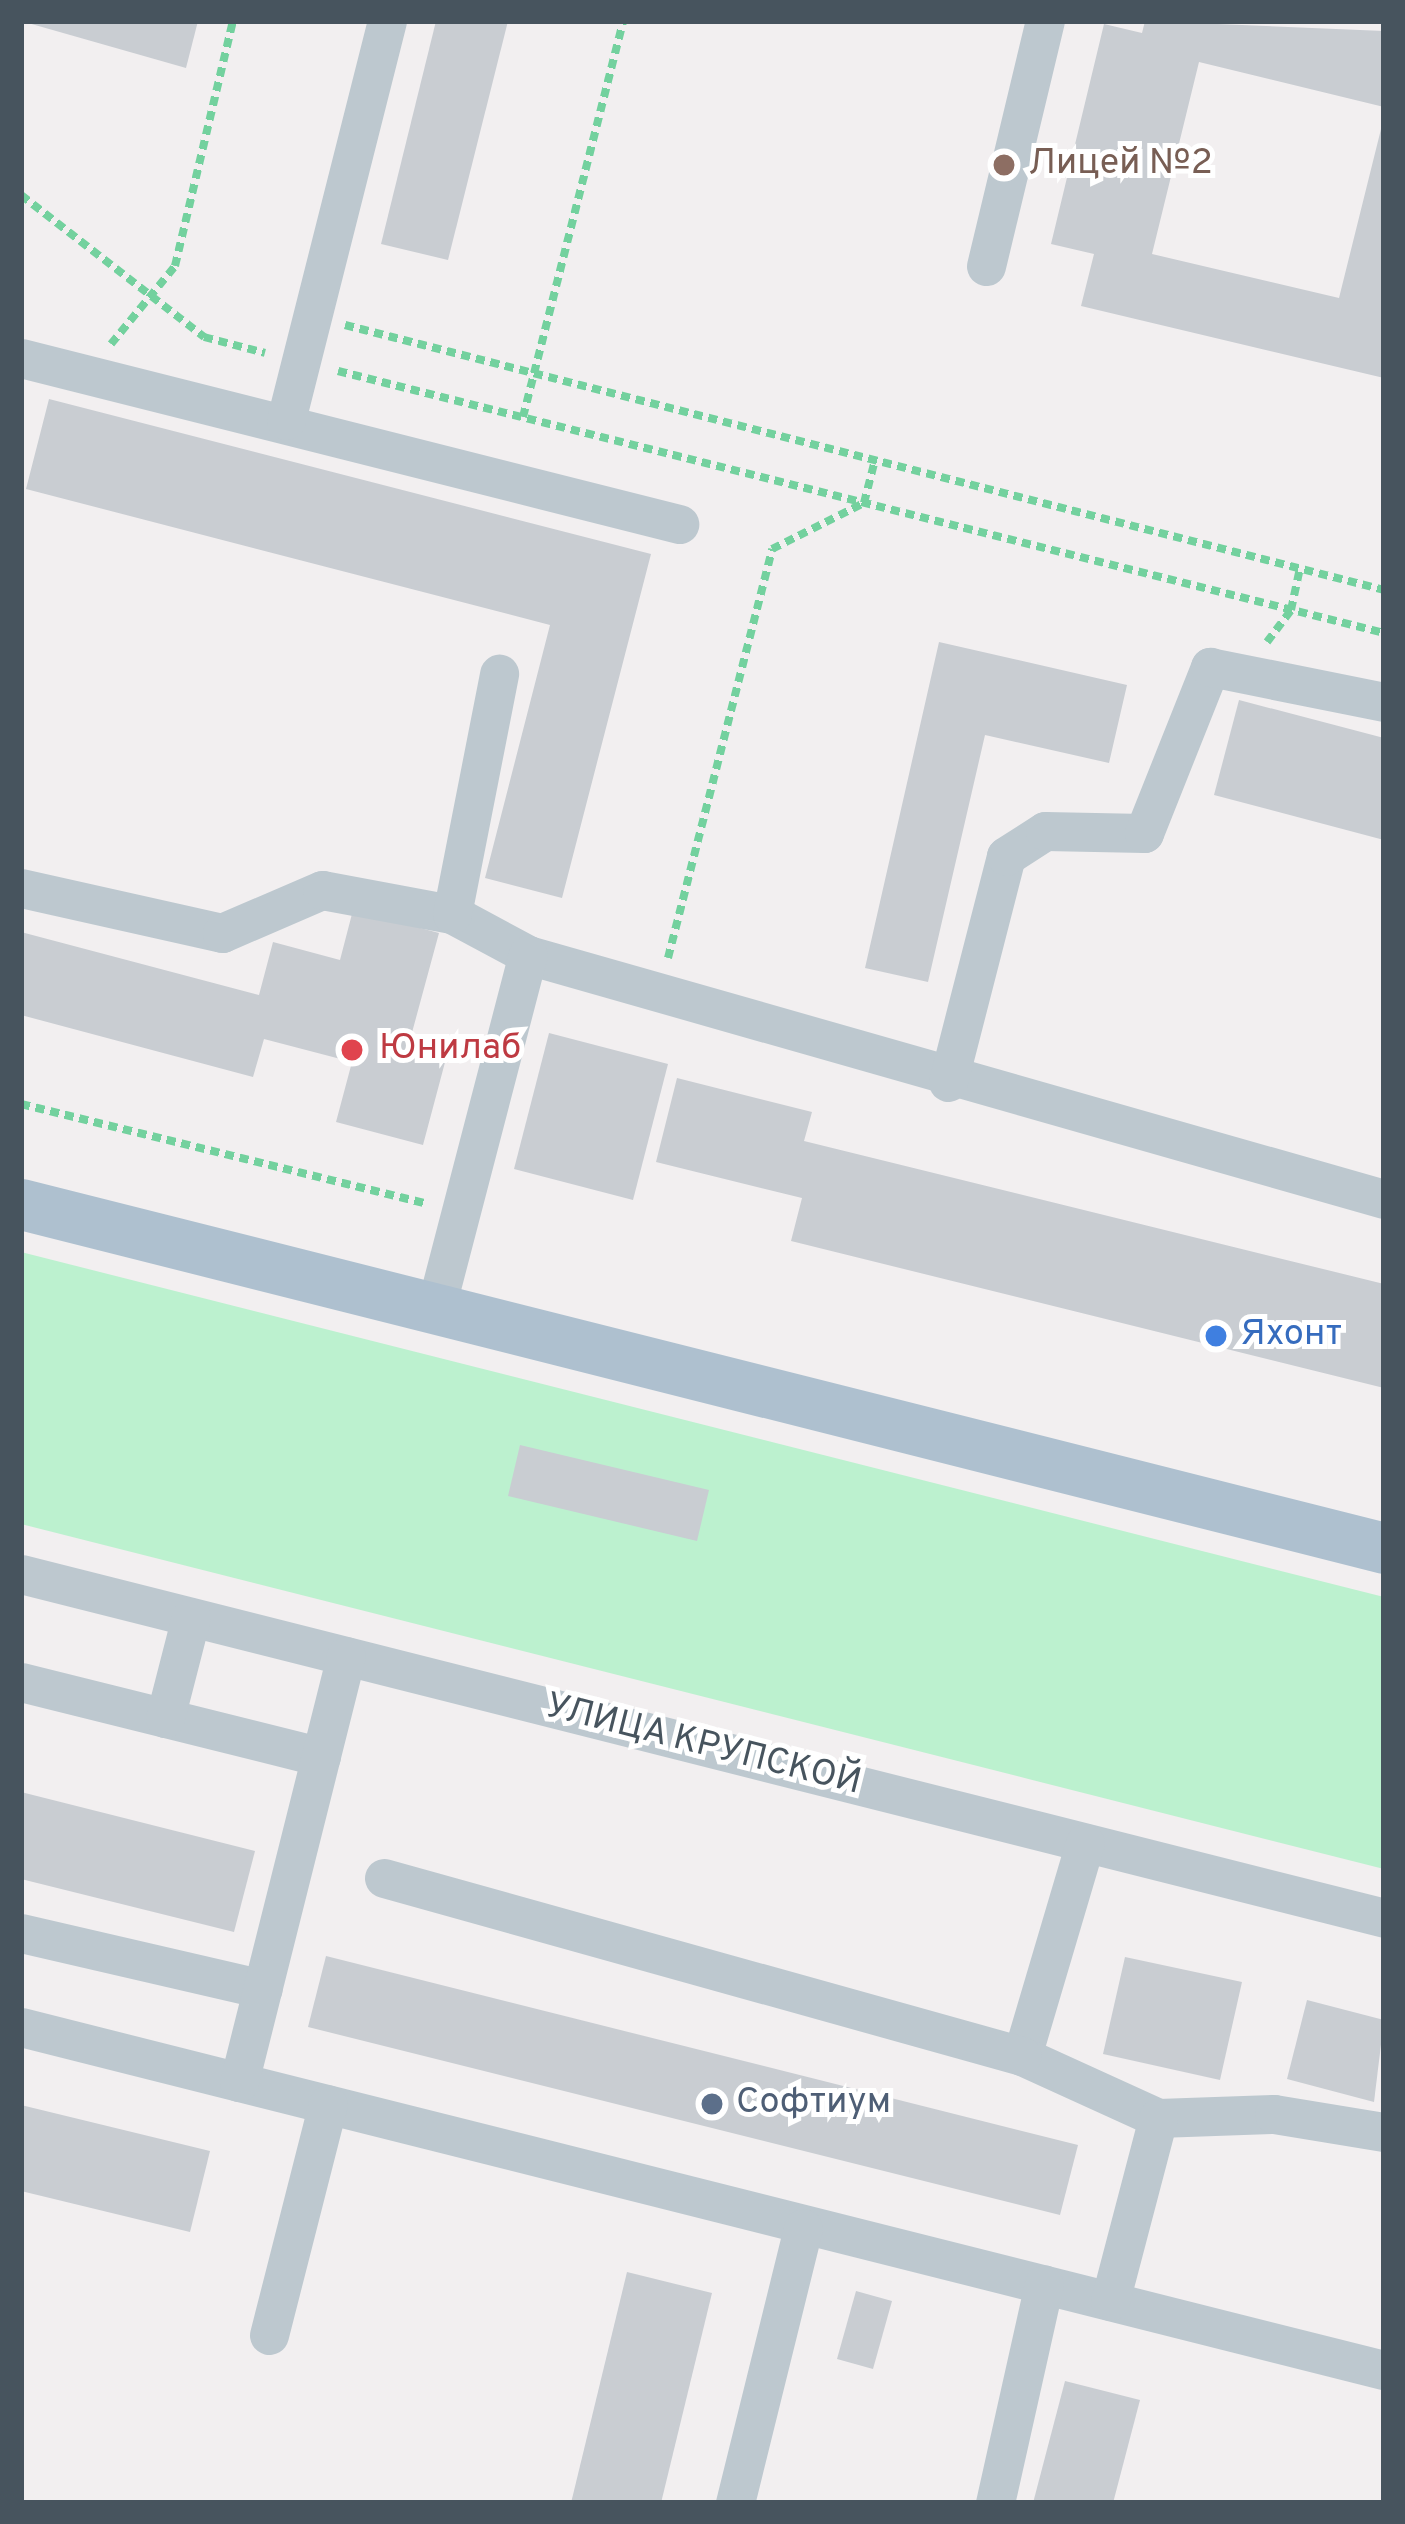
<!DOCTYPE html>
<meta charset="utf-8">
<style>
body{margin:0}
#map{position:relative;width:1405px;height:2524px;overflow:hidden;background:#f2eff0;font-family:Overpass,sans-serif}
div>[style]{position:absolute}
.green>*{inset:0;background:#bcf1cf}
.building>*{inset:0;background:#c9cdd2}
.path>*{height:8px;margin-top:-4px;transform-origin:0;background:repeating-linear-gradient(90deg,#73d19e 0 9px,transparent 0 15px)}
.minor>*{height:39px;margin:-19.5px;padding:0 19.5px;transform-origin:19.5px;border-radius:19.5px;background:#bdc8cf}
.major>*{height:51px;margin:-25.5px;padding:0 25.5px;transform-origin:25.5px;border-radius:25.5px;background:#aec0cf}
.dots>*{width:33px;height:33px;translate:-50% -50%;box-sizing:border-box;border:6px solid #fff;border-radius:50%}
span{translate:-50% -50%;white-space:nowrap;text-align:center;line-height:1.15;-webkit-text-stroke:10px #fff;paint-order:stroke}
.education-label{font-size:36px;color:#785e54}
.left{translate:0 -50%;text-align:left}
.health-label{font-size:36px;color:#be3a42}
.shop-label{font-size:36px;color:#366cbe}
.street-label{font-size:36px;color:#47545e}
.service-label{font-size:36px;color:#4e5e75}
.frame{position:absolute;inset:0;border:24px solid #47545e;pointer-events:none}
</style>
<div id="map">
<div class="green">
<i style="clip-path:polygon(21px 1252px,1384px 1597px,1384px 1869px,21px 1524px)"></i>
</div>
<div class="building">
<i style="clip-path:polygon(21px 21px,198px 21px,186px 68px)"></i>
<i style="clip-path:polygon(436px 21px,508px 21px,448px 260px,381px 244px)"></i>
<i style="clip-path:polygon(1145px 21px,1384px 31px,1384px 107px,1199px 62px,1152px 254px,1339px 298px,1384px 117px,1384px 378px,1081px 306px,1094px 254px,1051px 244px,1104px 24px,1142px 33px)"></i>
<i style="clip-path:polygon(49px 399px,651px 554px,562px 898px,485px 878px,550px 625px,26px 489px)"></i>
<i style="clip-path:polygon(939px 642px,1127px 685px,1109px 763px,985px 735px,928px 982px,865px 968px)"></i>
<i style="clip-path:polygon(1239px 700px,1384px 738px,1384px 840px,1214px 795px)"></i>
<i style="clip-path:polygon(353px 910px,439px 933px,410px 1040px,448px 1051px,423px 1145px,336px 1122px,352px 1062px,264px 1039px,253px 1077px,21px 1015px,21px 932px,259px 995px,273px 942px,340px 960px)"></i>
<i style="clip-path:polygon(549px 1033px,668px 1064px,633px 1200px,514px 1169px)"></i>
<i style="clip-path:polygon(677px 1078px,812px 1112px,804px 1141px,1384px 1284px,1384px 1388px,791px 1241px,802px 1198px,656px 1162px)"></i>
<i style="clip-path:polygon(520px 1445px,709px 1490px,697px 1541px,508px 1496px)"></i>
<i style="clip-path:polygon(21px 1792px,255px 1851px,234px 1932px,21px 1879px)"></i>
<i style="clip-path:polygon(326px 1956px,1078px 2145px,1060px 2215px,308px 2027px)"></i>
<i style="clip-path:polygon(1125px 1957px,1242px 1982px,1220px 2080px,1103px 2054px)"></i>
<i style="clip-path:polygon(1307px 2000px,1384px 2020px,1374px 2102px,1287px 2079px)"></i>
<i style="clip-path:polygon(21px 2105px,210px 2151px,190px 2232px,21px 2191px)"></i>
<i style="clip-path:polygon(627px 2272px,712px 2293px,661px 2503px,571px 2503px)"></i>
<i style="clip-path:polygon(856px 2291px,892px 2301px,873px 2369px,837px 2359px)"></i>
<i style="clip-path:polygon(1065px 2381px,1140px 2400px,1113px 2503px,1033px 2503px)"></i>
</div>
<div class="path">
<i style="left:21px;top:195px;width:232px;rotate:37.8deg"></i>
<i style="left:204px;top:337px;width:63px;rotate:14.7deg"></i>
<i style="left:345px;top:325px;width:1072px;rotate:14.31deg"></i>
<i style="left:111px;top:344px;width:101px;rotate:-50.6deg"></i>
<i style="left:175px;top:266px;width:252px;rotate:-76.7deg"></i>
<i style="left:338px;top:371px;width:1078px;rotate:14.06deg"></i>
<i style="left:523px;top:417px;width:408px;rotate:-75.8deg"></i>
<i style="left:1267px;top:642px;width:40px;rotate:-53deg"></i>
<i style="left:1291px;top:610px;width:43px;rotate:-77.9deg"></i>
<i style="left:668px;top:958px;width:422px;rotate:-75.7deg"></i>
<i style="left:772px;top:549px;width:103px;rotate:-26.6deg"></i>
<i style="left:864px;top:503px;width:44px;rotate:-75.7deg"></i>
<i style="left:21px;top:1104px;width:415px;rotate:13.8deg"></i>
</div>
<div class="minor">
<i style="left:986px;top:266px;width:252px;rotate:-76.5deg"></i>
<i style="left:21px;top:358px;width:679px;rotate:14.16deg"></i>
<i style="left:286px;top:420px;width:412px;rotate:-75.8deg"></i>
<i style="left:21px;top:888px;width:206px;rotate:12.6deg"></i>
<i style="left:222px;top:933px;width:109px;rotate:-23.3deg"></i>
<i style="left:322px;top:890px;width:132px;rotate:10.5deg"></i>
<i style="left:452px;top:914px;width:86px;rotate:28.3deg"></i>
<i style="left:528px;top:955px;width:890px;rotate:15.91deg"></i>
<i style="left:452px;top:914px;width:245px;rotate:-78.9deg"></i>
<i style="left:948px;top:1082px;width:233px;rotate:-75.6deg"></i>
<i style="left:1006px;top:856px;width:46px;rotate:-32.7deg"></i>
<i style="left:1045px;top:831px;width:99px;rotate:1.2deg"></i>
<i style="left:1144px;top:833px;width:179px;rotate:-68.3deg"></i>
<i style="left:1210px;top:667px;width:177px;rotate:11.4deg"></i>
<i style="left:436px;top:1307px;width:364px;rotate:-75.4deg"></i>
<i style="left:21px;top:1574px;width:1406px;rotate:14.16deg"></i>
<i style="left:21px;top:1682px;width:309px;rotate:14deg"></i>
<i style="left:165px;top:1718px;width:104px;rotate:-75.6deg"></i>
<i style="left:1085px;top:1843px;width:222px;rotate:106.5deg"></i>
<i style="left:1022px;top:2056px;width:149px;rotate:24.5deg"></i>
<i style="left:1158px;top:2118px;width:116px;rotate:-2deg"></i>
<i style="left:1274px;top:2114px;width:111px;rotate:9.3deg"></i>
<i style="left:384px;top:1878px;width:662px;rotate:15.59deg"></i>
<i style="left:21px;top:1933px;width:248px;rotate:13deg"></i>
<i style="left:21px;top:2027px;width:1405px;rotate:14.13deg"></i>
<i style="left:239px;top:2082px;width:439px;rotate:-75.9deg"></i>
<i style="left:1110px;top:2301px;width:189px;rotate:-75.3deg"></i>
<i style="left:269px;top:2335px;width:238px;rotate:-75.7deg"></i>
<i style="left:735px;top:2503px;width:283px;rotate:-76.1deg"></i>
<i style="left:995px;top:2503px;width:224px;rotate:-77.4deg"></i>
</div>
<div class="major">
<i style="left:21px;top:1204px;width:1406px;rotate:14.16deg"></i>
</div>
<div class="dots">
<i style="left:1004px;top:165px;background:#8d6e63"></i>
<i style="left:352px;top:1050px;background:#e0444e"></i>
<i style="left:1216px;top:1336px;background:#3f7fe0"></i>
<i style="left:712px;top:2104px;background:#5c6f8a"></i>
</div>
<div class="education-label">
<span class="left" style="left:1028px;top:165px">Лицей №2</span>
</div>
<div class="health-label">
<span class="left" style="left:379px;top:1050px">Юнилаб</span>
</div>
<div class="shop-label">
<span class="left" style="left:1240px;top:1336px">Яхонт</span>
</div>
<div class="street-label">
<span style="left:703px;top:1746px;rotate:14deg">УЛИЦА КРУПСКОЙ</span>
</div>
<div class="service-label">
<span class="left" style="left:736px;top:2104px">Софтиум</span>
</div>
<div class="frame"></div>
</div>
